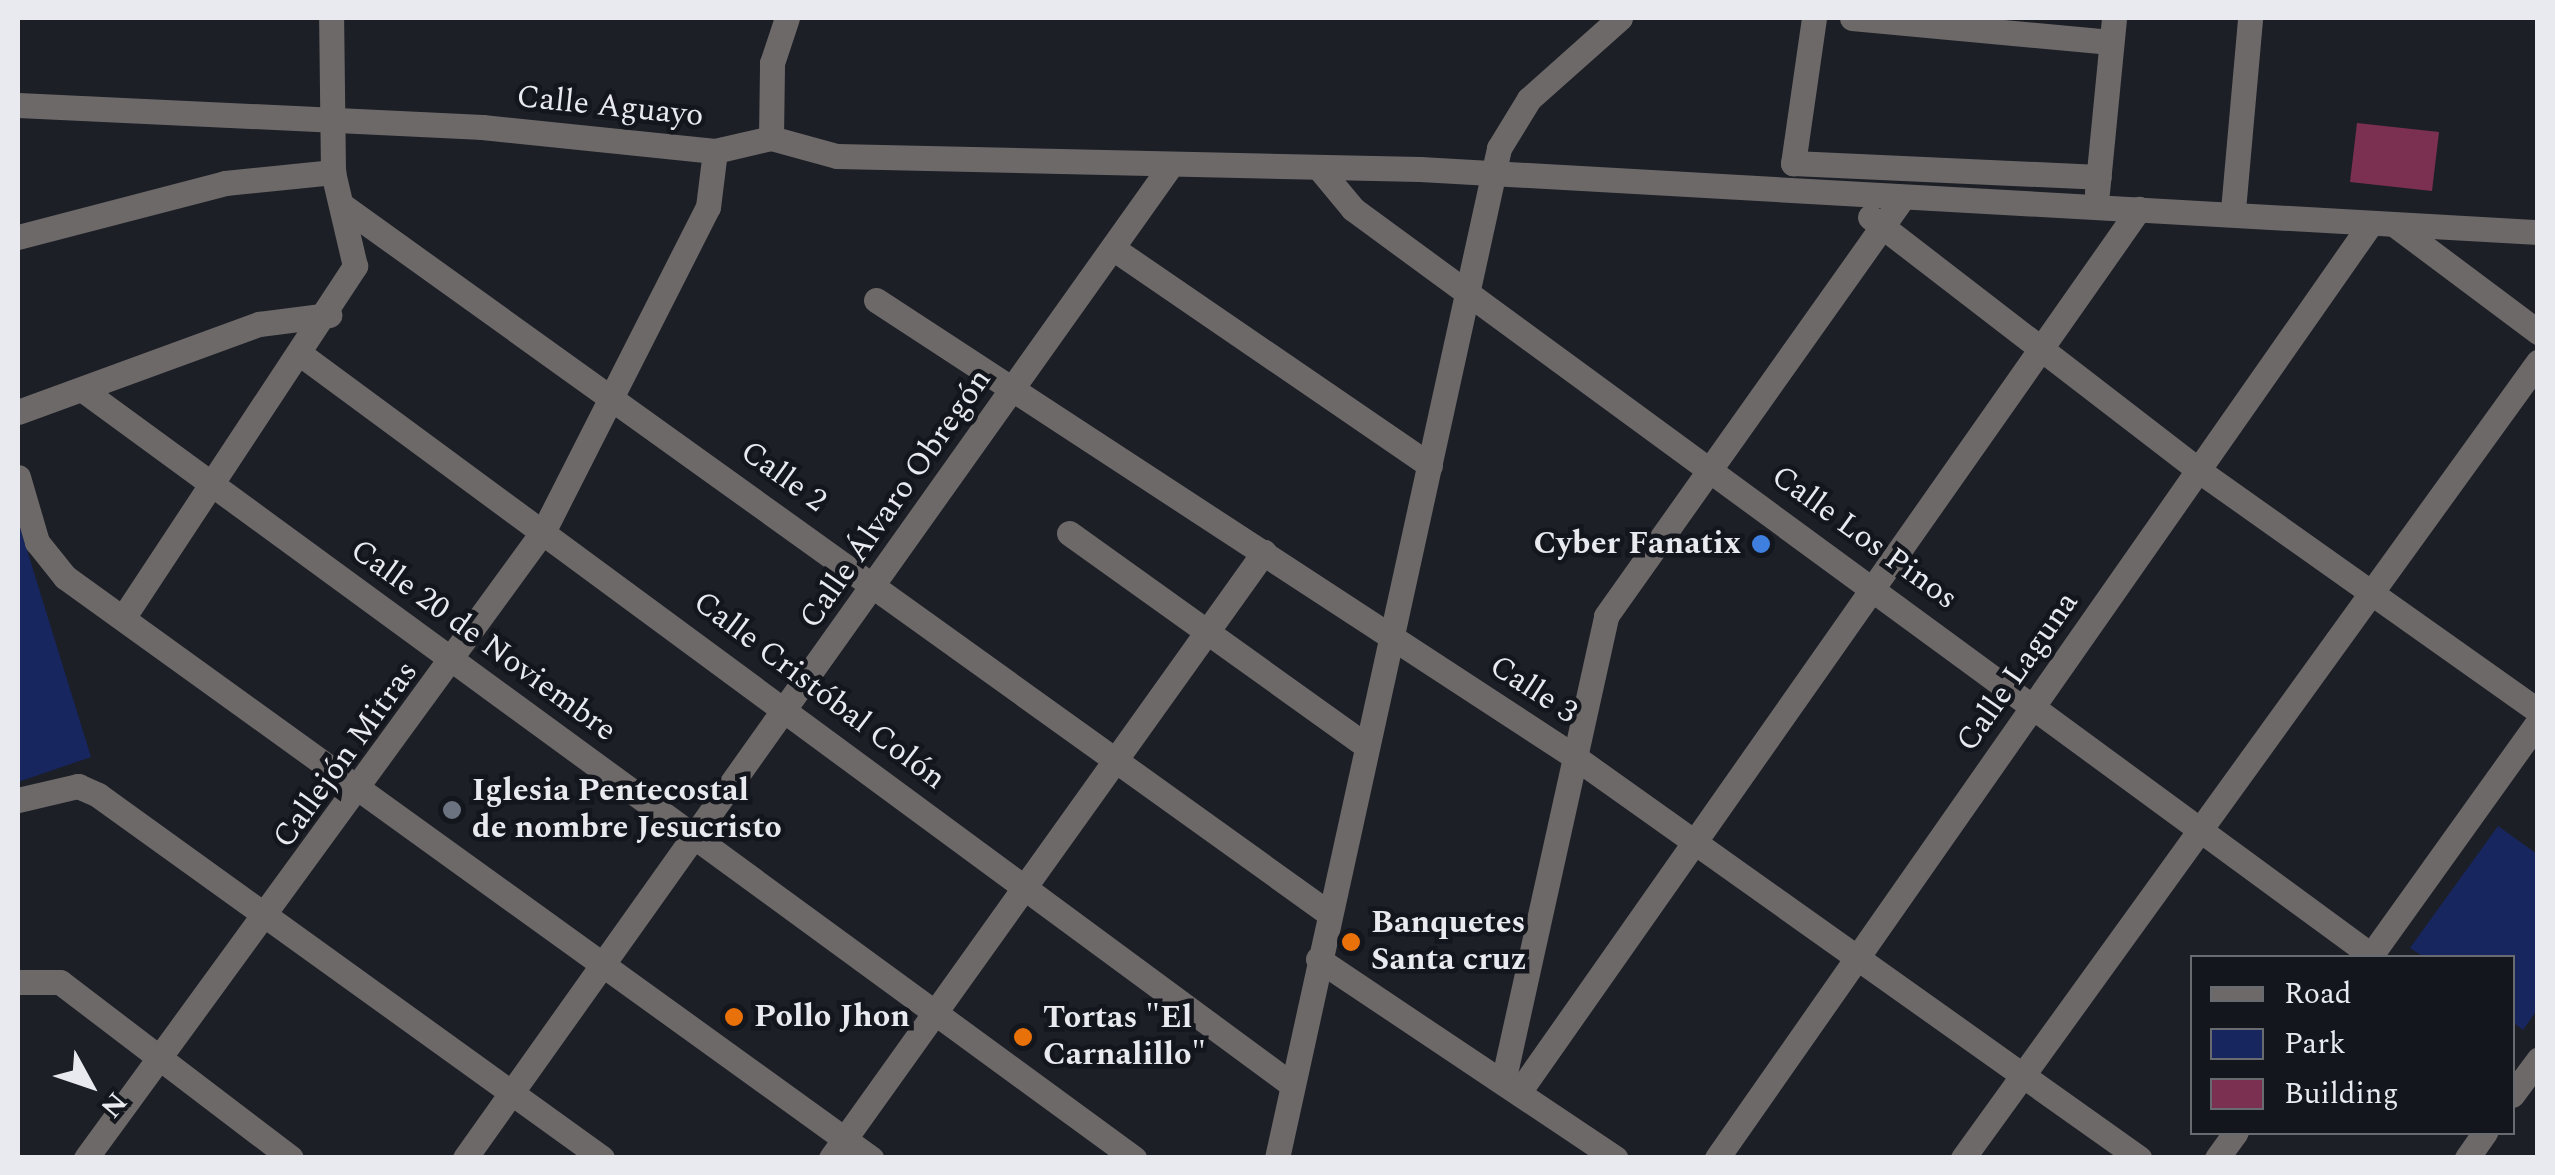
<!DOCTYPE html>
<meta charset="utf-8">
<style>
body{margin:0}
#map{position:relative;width:2555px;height:1175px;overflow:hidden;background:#1c1f26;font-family:Spectral,serif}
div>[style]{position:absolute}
.green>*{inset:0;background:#182660}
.building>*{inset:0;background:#7b3051}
.minor>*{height:25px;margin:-12.5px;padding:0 12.5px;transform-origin:12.5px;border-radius:12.5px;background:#6e6969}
.dots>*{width:28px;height:28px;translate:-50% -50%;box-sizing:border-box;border:5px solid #13161c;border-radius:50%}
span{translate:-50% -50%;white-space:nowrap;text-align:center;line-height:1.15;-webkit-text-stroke:9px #13161c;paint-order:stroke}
.street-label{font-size:32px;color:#e8eaef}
.poi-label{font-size:32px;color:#e8eaef;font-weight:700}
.right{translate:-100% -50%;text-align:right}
.left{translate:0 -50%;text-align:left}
.frame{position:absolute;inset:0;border:20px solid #e8eaef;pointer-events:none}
.legend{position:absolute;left:2190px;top:955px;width:325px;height:180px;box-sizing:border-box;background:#13161c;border:2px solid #686b70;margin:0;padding:12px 18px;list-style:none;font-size:30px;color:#e8eaef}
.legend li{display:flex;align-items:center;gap:20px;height:50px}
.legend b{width:50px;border:2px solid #686b70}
.north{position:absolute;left:40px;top:1035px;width:100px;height:100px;-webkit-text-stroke:8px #13161c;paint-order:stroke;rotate:130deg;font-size:28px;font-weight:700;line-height:40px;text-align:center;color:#e8eaef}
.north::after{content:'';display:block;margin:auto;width:35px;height:45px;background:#e8eaef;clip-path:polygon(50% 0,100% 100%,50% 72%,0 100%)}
</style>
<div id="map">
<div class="green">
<i style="clip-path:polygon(18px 521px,91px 757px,18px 782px)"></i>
<i style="clip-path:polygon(2498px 826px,2537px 854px,2537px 1010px,2523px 1030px,2513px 1022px,2512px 958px,2424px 957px,2410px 948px)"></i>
</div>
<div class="building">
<i style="clip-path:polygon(2357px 123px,2439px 132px,2432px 191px,2350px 182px)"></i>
</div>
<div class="minor">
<i style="left:1814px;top:18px;width:147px;rotate:98.2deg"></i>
<i style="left:1793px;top:163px;width:306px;rotate:2.6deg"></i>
<i style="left:1852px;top:18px;width:260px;rotate:5.3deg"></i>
<i style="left:18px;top:105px;width:465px;rotate:2.7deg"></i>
<i style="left:482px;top:127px;width:234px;rotate:5.9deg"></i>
<i style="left:715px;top:151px;width:57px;rotate:-13.1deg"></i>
<i style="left:771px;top:138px;width:68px;rotate:15.3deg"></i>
<i style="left:837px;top:156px;width:583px;rotate:1.28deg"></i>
<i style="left:1420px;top:169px;width:1120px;rotate:3.23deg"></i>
<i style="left:771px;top:138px;width:75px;rotate:-89.2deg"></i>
<i style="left:772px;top:63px;width:47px;rotate:-71.6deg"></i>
<i style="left:1319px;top:168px;width:53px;rotate:50.3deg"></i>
<i style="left:1353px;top:209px;width:1267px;rotate:36.24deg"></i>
<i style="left:2097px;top:192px;width:175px;rotate:-84.4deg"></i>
<i style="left:343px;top:206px;width:1211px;rotate:35.66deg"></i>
<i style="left:2233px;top:210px;width:193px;rotate:-84.9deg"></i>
<i style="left:1870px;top:217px;width:414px;rotate:37.6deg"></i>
<i style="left:2198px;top:470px;width:417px;rotate:35.3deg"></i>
<i style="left:2395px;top:225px;width:179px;rotate:36.8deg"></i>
<i style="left:18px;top:237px;width:214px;rotate:-14.6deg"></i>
<i style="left:225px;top:183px;width:109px;rotate:-5.8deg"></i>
<i style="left:1114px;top:249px;width:383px;rotate:34.4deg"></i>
<i style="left:876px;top:300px;width:832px;rotate:33.17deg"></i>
<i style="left:1572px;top:755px;width:696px;rotate:35.4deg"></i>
<i style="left:303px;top:356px;width:1229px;rotate:36.39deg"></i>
<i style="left:83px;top:390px;width:1302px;rotate:36.16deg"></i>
<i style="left:18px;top:412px;width:257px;rotate:-20.1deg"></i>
<i style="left:259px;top:324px;width:71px;rotate:-7.3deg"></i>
<i style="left:18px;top:477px;width:68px;rotate:73.7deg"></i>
<i style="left:37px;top:542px;width:45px;rotate:51.3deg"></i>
<i style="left:65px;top:577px;width:994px;rotate:35.79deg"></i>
<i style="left:1069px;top:533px;width:365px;rotate:35.6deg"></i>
<i style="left:123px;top:618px;width:422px;rotate:-56.6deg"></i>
<i style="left:355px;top:266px;width:97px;rotate:-103.2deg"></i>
<i style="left:333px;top:172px;width:154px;rotate:-90.7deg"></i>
<i style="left:18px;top:800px;width:62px;rotate:-13.1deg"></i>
<i style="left:78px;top:786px;width:22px;rotate:24deg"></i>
<i style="left:98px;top:795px;width:621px;rotate:35.76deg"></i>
<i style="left:2369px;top:958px;width:290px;rotate:-54.4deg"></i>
<i style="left:1318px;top:959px;width:358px;rotate:33.8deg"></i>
<i style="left:18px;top:982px;width:42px"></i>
<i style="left:60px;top:982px;width:290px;rotate:37.3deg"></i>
<i style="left:1503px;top:1082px;width:477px;rotate:-77.5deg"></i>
<i style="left:1606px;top:616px;width:510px;rotate:-54.66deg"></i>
<i style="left:1519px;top:1092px;width:1079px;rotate:-54.93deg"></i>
<i style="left:2512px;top:1095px;width:44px;rotate:-53.4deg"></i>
<i style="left:86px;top:1158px;width:777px;rotate:-53.9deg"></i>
<i style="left:544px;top:530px;width:362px;rotate:-63.1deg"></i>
<i style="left:708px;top:207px;width:56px;rotate:-82.9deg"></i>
<i style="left:465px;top:1158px;width:1213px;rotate:-54.59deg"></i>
<i style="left:831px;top:1158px;width:745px;rotate:-54.45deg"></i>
<i style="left:1277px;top:1158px;width:1034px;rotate:-77.6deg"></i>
<i style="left:1499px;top:148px;width:57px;rotate:-58.5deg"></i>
<i style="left:1529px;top:99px;width:122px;rotate:-41.7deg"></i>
<i style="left:1717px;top:1158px;width:1141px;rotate:-55.03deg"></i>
<i style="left:1963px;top:1158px;width:982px;rotate:-54.16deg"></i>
<i style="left:2217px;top:1158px;width:32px;rotate:-54deg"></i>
<i style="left:2467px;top:1158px;width:32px;rotate:-55deg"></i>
</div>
<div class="dots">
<i style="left:1761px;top:544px;background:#3f7fe0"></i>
<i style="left:452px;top:810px;background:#6b7280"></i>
<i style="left:1351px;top:942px;background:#e8710a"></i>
<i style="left:734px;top:1017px;background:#e8710a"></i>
<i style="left:1023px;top:1037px;background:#e8710a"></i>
</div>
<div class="street-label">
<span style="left:610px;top:107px;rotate:6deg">Calle Aguayo</span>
<span style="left:783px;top:477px;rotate:36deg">Calle 2</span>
<span style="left:896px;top:499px;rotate:-55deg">Calle Álvaro Obregón</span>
<span style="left:1864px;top:538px;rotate:36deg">Calle Los Pinos</span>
<span style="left:483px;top:641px;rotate:36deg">Calle 20 de Noviembre</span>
<span style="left:2018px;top:672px;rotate:-55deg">Calle Laguna</span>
<span style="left:1533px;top:690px;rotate:33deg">Calle 3</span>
<span style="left:819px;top:691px;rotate:37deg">Calle Cristóbal Colón</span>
<span style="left:346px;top:755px;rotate:-54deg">Callejón Mitras</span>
</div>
<div class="poi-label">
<span class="right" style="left:1741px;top:544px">Cyber Fanatix</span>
<span class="left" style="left:472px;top:810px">Iglesia Pentecostal<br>de nombre Jesucristo</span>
<span class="left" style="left:1371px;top:942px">Banquetes<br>Santa cruz</span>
<span class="left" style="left:754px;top:1017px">Pollo Jhon</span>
<span class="left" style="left:1043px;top:1037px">Tortas "El<br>Carnalillo"</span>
</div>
<div class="frame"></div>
<ul class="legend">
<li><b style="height:12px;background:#6e6969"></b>Road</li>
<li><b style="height:28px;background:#182660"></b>Park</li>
<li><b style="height:28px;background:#7b3051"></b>Building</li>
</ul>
<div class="north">N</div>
</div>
